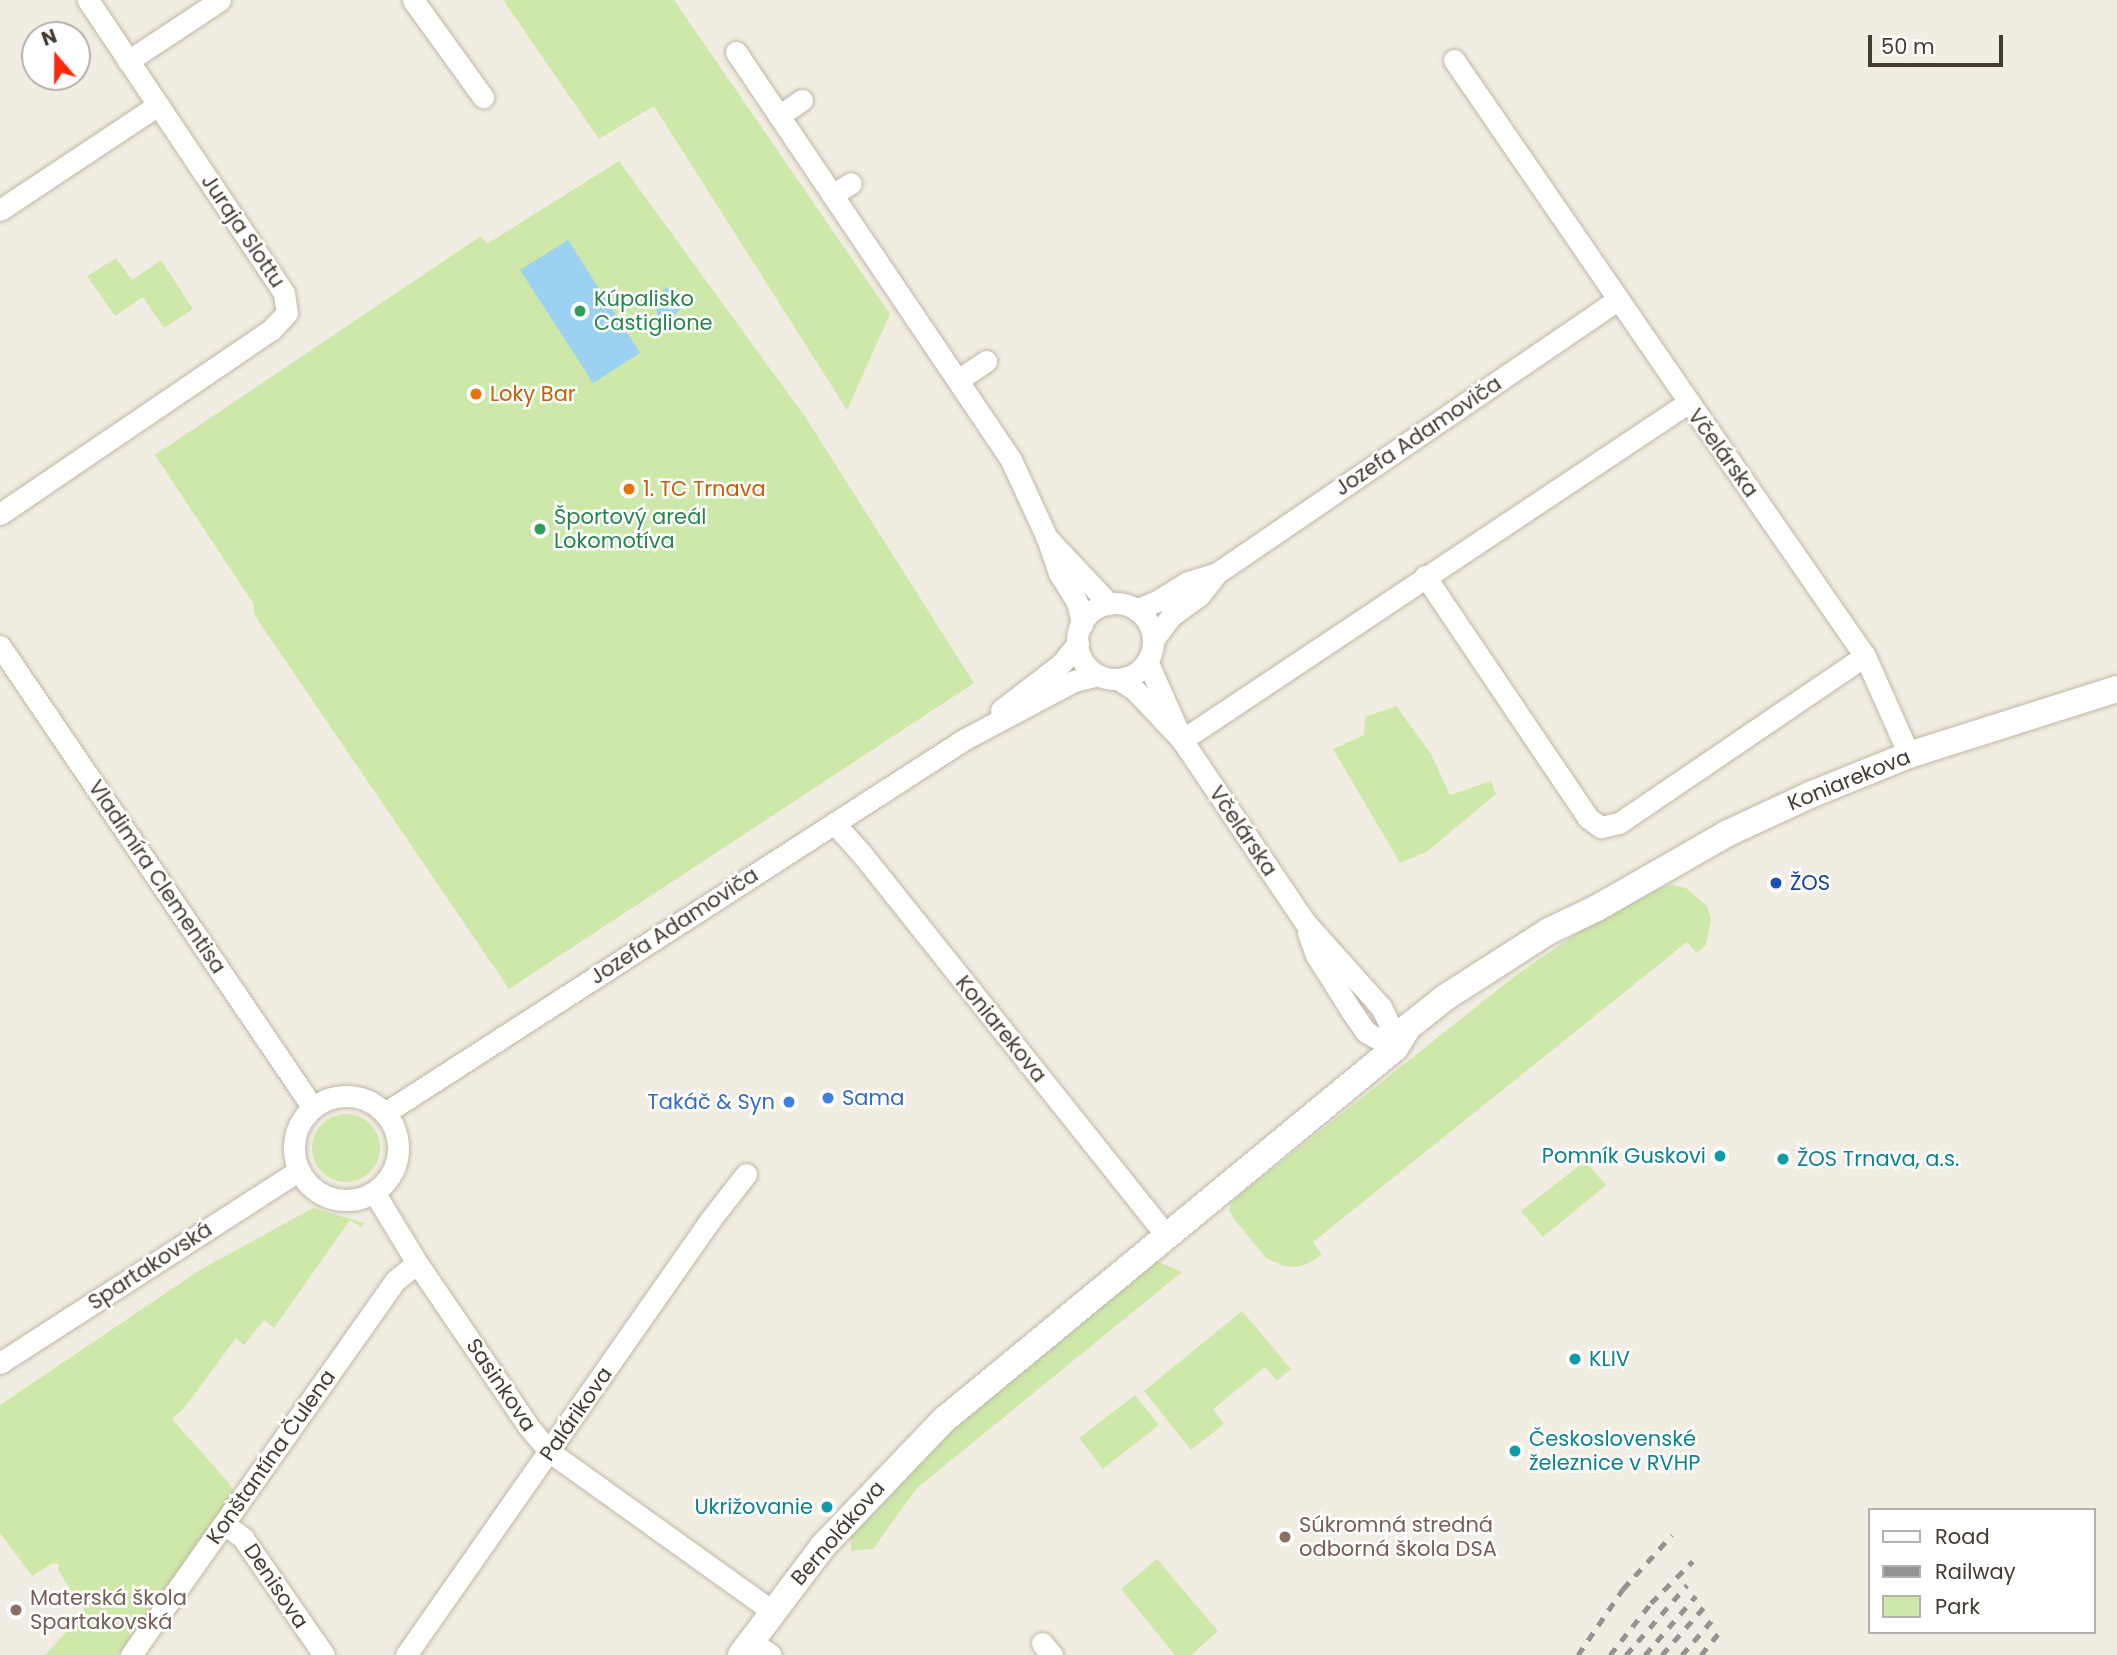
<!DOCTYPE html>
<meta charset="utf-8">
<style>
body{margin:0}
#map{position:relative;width:2117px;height:1655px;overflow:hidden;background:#f2ede2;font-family:Poppins,sans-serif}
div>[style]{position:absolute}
.green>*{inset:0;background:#cee8a9}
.round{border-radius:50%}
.water>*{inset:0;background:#9bd2f2}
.roads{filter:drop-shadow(0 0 2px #c0b7a8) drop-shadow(0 0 2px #c0b7a8)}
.minor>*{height:21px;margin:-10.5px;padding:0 10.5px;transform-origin:10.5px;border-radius:10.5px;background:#fff}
.minor>.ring{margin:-10.5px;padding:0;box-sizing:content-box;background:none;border:21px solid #fff;border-radius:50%}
.tertiary>*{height:26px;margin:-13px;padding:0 13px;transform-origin:13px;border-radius:13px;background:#fff}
.rail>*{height:5px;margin-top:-2.5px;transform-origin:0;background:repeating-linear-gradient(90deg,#939393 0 9px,transparent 0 18px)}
.dots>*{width:19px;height:19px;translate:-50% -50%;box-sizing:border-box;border:4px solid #fff;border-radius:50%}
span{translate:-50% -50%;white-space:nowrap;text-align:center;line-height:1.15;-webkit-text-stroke:5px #fff;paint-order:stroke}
.street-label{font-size:21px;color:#433c33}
.leisure-label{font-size:21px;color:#27864d}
.left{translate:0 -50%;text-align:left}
.food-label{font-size:21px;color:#c56008}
.transit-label{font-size:21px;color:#164399}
.shop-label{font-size:21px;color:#366cbe}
.right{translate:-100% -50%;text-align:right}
.culture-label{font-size:21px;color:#0d838f}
.education-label{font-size:21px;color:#785e54}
.legend{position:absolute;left:1868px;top:1508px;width:228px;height:126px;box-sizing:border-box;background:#fff;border:2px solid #b4b1ad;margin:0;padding:9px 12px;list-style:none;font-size:21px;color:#433c33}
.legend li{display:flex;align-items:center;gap:14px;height:35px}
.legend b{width:35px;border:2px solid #b4b1ad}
.north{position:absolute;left:21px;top:21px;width:70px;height:70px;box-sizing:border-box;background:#fff;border:2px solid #b4b1ad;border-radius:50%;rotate:340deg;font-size:19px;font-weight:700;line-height:28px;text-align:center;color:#433c33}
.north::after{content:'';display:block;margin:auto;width:24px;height:32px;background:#ff270c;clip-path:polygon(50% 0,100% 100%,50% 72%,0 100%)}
.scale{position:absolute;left:1868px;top:35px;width:135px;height:32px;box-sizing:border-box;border:4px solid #433c33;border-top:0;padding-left:9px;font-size:21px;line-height:24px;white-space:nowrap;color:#433c33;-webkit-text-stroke:5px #fff;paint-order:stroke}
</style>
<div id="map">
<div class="green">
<i style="clip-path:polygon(503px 0,674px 0,890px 314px,847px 410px,654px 106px,599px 139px)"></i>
<i style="clip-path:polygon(619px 161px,806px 418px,974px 683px,509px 989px,255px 616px,253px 603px,155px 455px,481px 236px,487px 244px)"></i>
<i style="clip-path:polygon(116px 258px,132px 280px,161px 260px,193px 309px,164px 328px,143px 297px,115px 316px,87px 276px)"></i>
<i style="clip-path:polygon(1396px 706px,1431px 754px,1450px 795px,1491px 781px,1496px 794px,1428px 851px,1400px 863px,1333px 749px,1364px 735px,1365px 717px)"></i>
<i style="clip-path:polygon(1672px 885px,1686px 888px,1707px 906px,1711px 919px,1706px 945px,1697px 953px,1687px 942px,1313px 1242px,1322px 1255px,1309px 1263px,1296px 1267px,1284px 1266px,1266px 1258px,1234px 1219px,1229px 1209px,1232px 1201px,1515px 976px,1585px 928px,1645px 893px)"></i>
<i class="round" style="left:312px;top:1114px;width:68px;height:68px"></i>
<i style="clip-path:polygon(1585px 1161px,1606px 1185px,1543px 1237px,1521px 1211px)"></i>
<i style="clip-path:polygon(313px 1208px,364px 1223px,362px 1228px,350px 1220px,274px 1328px,264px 1320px,244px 1345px,236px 1338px,185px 1407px,172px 1419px,228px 1482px,235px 1495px,119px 1655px,45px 1655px,85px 1612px,58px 1570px,59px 1564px,53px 1563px,32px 1576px,0 1533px,0 1405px,200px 1270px)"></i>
<i style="clip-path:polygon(1157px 1261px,1182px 1272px,917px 1488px,873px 1549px,851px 1551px,851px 1536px,951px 1431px)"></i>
<i style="clip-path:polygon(1242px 1311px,1291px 1369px,1277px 1381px,1265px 1367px,1213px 1409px,1224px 1424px,1191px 1450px,1144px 1391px)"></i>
<i style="clip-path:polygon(1135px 1395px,1159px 1425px,1103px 1469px,1079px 1438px)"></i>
<i style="clip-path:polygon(1157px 1559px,1218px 1631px,1191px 1655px,1175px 1655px,1121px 1589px)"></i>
</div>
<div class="water">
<i style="clip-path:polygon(568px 240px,640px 353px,593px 383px,520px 270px)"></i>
<i style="clip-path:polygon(670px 287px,680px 293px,682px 307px,672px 318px,664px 319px,657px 315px,656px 299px,664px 289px)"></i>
</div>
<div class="roads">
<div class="minor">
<i style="left:413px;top:0;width:120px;rotate:54.2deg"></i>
<i style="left:736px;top:52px;width:492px;rotate:56deg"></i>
<i style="left:1011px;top:460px;width:86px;rotate:65.2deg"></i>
<i style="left:1047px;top:538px;width:37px;rotate:71deg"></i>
<i style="left:1059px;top:573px;width:34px;rotate:58deg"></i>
<i style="left:1077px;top:602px;width:23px;rotate:77deg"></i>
<i style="left:1454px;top:60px;width:415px;rotate:55.5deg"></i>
<i style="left:128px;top:61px;width:110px;rotate:-33.5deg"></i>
<i style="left:779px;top:116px;width:28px;rotate:-35deg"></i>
<i style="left:832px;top:195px;width:22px;rotate:-32deg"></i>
<i style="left:0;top:210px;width:190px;rotate:-33.6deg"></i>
<i style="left:958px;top:380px;width:34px;rotate:-34deg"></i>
<i style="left:0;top:514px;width:328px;rotate:-34.2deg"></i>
<i style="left:271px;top:330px;width:23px;rotate:-47deg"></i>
<i style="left:287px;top:313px;width:20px;rotate:-99deg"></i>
<i style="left:284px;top:293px;width:353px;rotate:-123.8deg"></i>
<i style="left:1049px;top:540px;width:88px;rotate:46.8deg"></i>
<i style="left:1425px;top:576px;width:292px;rotate:56deg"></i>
<i style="left:1588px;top:818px;width:16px;rotate:35deg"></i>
<i style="left:1601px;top:827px;width:18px;rotate:-13deg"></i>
<i style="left:1619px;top:823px;width:297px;rotate:-34.2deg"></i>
<i class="ring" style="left:1077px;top:603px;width:55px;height:55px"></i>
<i style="left:1136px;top:610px;width:25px;rotate:-23deg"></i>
<i style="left:1159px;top:600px;width:34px;rotate:-32deg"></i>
<i style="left:1188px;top:582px;width:30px;rotate:-17deg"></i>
<i style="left:1217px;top:573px;width:486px;rotate:-34.3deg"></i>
<i style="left:1153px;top:640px;width:30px;rotate:-53deg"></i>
<i style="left:1171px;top:616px;width:34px;rotate:-36deg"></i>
<i style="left:1199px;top:596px;width:29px;rotate:-52deg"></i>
<i style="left:0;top:646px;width:558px;rotate:55.88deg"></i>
<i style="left:1147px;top:661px;width:81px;rotate:66deg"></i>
<i style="left:1118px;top:679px;width:20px;rotate:33deg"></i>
<i style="left:1135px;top:690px;width:69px;rotate:46.8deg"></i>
<i style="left:1182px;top:740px;width:218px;rotate:56deg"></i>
<i style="left:1304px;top:921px;width:115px;rotate:48.2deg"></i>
<i style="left:1381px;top:1007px;width:25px;rotate:64deg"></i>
<i style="left:1392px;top:1030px;width:18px;rotate:81deg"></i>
<i style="left:1001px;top:710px;width:76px;rotate:-37.5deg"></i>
<i style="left:1061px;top:664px;width:27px;rotate:-51deg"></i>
<i style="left:1182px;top:740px;width:609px;rotate:-33.69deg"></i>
<i style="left:1689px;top:402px;width:309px;rotate:55.3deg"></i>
<i style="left:1865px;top:656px;width:108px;rotate:66deg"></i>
<i style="left:834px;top:823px;width:40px;rotate:48deg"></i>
<i style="left:861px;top:853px;width:490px;rotate:51.4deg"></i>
<i style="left:1308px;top:933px;width:23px;rotate:70deg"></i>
<i style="left:1316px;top:955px;width:67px;rotate:57.7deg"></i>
<i style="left:1352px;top:1012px;width:24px;rotate:55deg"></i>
<i style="left:1366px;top:1032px;width:33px;rotate:29deg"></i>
<i class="ring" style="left:294px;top:1096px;width:83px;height:83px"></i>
<i style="left:385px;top:1113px;width:690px;rotate:-32.82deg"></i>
<i style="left:965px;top:739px;width:123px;rotate:-28deg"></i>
<i style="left:1074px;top:681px;width:25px;rotate:-14deg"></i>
<i style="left:374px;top:1192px;width:83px;rotate:58.8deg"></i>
<i style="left:417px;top:1263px;width:197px;rotate:55.7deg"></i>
<i style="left:528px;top:1426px;width:34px;rotate:50deg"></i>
<i style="left:550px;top:1452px;width:273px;rotate:35.6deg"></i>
<i style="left:0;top:1363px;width:356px;rotate:-32.8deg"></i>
<i style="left:224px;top:1524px;width:24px;rotate:36deg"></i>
<i style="left:243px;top:1538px;width:142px;rotate:55.3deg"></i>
<i style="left:751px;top:1641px;width:24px;rotate:35deg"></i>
<i style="left:1042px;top:1643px;width:16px;rotate:50deg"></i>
<i style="left:131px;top:1655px;width:459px;rotate:-54.8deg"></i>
<i style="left:396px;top:1280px;width:27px;rotate:-39deg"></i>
<i style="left:406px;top:1655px;width:532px;rotate:-55.03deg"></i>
<i style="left:711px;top:1219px;width:57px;rotate:-52.1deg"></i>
</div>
<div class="tertiary">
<i style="left:741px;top:1655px;width:136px;rotate:-53deg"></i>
<i style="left:823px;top:1546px;width:176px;rotate:-46.2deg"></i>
<i style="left:945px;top:1419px;width:583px;rotate:-39.5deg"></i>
<i style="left:1395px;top:1048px;width:25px;rotate:-58deg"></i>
<i style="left:1408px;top:1027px;width:48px;rotate:-38.3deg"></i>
<i style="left:1446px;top:997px;width:122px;rotate:-32.7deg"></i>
<i style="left:1549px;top:931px;width:53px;rotate:-25.6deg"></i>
<i style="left:1597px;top:908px;width:149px;rotate:-29.8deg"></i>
<i style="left:1726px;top:834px;width:93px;rotate:-24.9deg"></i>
<i style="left:1810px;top:795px;width:107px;rotate:-22deg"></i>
<i style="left:1909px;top:755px;width:218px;rotate:-17.6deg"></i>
</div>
</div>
<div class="rail">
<i style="left:1578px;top:1655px;width:80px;rotate:-55.7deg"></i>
<i style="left:1623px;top:1589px;width:73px;rotate:-47.8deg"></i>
<i style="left:1610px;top:1655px;width:66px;rotate:-51.7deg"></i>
<i style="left:1651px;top:1603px;width:59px;rotate:-45deg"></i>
<i style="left:1626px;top:1655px;width:93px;rotate:-48.9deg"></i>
<i style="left:1645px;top:1655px;width:78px;rotate:-49.2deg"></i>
<i style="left:1662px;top:1655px;width:64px;rotate:-48.8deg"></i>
<i style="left:1682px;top:1655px;width:48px;rotate:-49.3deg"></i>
<i style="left:1701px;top:1655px;width:32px;rotate:-51deg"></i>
</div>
<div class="dots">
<i style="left:580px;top:311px;background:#2e9e5b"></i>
<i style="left:476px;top:394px;background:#e8710a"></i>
<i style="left:629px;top:489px;background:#e8710a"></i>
<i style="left:540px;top:529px;background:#2e9e5b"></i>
<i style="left:1776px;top:883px;background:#1a4fb4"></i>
<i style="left:828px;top:1098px;background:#3f7fe0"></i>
<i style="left:789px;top:1102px;background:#3f7fe0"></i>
<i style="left:1720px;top:1156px;background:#0f9aa8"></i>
<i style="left:1783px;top:1159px;background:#0f9aa8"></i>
<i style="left:1575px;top:1359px;background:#0f9aa8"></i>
<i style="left:1515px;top:1451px;background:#0f9aa8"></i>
<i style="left:827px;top:1507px;background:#0f9aa8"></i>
<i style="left:1285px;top:1537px;background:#8d6e63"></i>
<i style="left:16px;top:1610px;background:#8d6e63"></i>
</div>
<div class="street-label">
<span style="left:243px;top:231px;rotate:56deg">Juraja Slottu</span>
<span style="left:1418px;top:436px;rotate:-34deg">Jozefa Adamoviča</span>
<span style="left:1723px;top:453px;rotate:54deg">Včelárska</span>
<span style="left:1849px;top:780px;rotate:-22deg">Koniarekova</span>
<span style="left:1243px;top:831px;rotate:56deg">Včelárska</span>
<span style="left:157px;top:877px;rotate:56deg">Vladimíra Clementisa</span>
<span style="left:674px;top:926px;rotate:-33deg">Jozefa Adamoviča</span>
<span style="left:1001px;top:1029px;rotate:51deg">Koniarekova</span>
<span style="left:150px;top:1266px;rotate:-33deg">Spartakovská</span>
<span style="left:501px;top:1385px;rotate:56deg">Sasinkova</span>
<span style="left:576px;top:1414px;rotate:-55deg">Palárikova</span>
<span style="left:271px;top:1457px;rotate:-55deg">Konštantína Čulena</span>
<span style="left:838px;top:1533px;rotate:-49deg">Bernolákova</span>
<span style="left:276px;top:1586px;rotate:56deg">Denisova</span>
</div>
<div class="leisure-label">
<span class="left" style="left:594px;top:311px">Kúpalisko<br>Castiglione</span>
<span class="left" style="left:554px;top:529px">Športový areál<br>Lokomotíva</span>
</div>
<div class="food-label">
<span class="left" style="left:490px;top:394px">Loky Bar</span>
<span class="left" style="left:643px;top:489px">1. TC Trnava</span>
</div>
<div class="transit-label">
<span class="left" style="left:1790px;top:883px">ŽOS</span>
</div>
<div class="shop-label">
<span class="left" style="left:842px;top:1098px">Sama</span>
<span class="right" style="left:775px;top:1102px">Takáč &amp; Syn</span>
</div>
<div class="culture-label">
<span class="right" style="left:1706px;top:1156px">Pomník Guskovi</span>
<span class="left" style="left:1797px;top:1159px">ŽOS Trnava, a.s.</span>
<span class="left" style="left:1589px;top:1359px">KLIV</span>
<span class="left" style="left:1529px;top:1451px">Československé<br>železnice v RVHP</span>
<span class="right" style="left:813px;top:1507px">Ukrižovanie</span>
</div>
<div class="education-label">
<span class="left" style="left:1299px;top:1537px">Súkromná stredná<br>odborná škola DSA</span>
<span class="left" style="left:30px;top:1610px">Materská škola<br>Spartakovská</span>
</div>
<ul class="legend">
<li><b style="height:9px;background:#fff"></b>Road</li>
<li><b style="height:9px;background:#939393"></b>Railway</li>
<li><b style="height:19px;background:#cee8a9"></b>Park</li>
</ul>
<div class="north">N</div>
<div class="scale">50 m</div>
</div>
